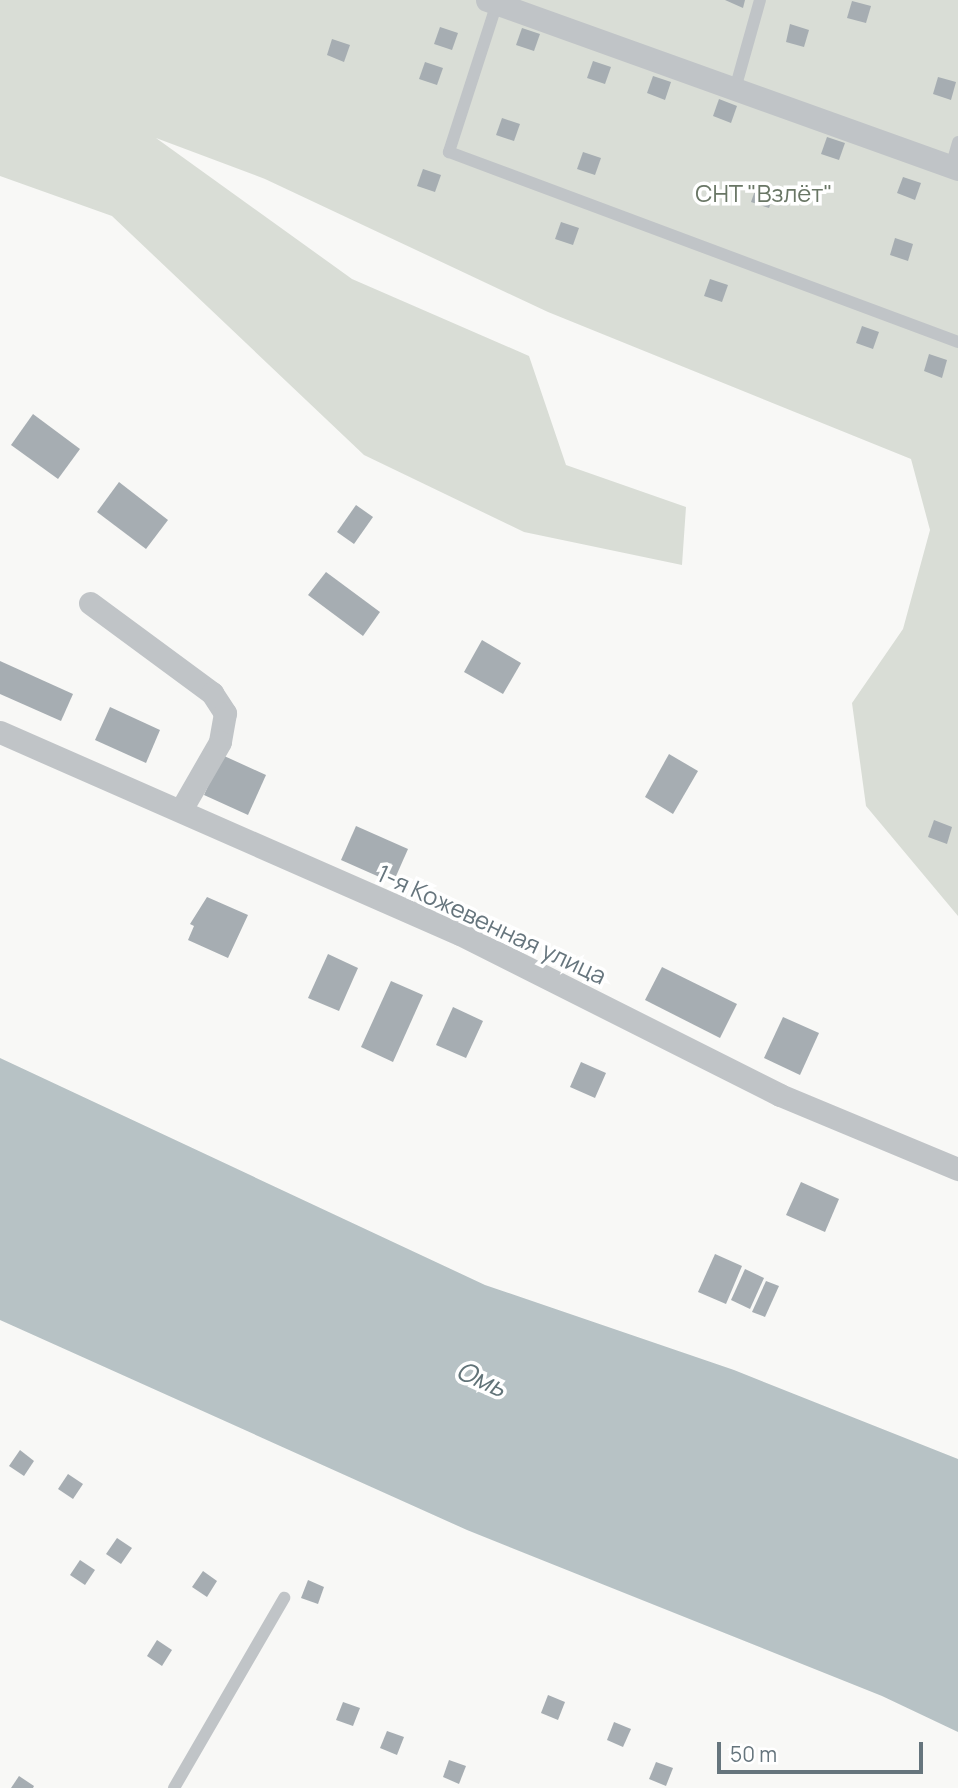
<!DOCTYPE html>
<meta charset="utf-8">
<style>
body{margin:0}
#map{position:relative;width:958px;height:1788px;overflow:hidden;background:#f8f8f6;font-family:Manrope,sans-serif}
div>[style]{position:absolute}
.green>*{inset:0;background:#d9ddd6}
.water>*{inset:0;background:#b7c2c5}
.building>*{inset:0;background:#a6adb2}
.service>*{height:12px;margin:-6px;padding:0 6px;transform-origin:6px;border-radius:6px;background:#c0c4c7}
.minor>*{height:23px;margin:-11.5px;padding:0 11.5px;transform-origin:11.5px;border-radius:11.5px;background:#c0c4c7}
span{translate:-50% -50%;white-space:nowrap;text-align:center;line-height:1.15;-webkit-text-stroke:7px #fff;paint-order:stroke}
.park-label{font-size:24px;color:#697665}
.street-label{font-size:24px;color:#66757d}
.water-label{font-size:26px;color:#617378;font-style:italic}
.scale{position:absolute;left:717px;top:1742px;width:206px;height:32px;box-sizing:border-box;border:4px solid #66757d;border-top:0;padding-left:9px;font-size:21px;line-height:24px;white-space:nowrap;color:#66757d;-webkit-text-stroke:5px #fff;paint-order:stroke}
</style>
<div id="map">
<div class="green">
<i style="clip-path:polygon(0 0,958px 0,958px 916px,866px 806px,852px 703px,903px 629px,930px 530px,911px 459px,548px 312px,265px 179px,156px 138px,352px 279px,529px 356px,566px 465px,686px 507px,682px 565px,524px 532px,364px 455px,112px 216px,0 176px)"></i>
</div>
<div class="water">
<i style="clip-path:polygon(0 1058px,485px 1285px,734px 1370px,958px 1459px,958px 1732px,882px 1696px,467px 1530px,0 1320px)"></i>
</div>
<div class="building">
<i style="clip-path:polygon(725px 0,745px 0,743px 8px)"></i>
<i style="clip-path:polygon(852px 1px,871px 6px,866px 23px,847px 18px)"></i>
<i style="clip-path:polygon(790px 24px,809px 30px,804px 47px,786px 42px)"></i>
<i style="clip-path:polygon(440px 27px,458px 33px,452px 50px,434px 44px)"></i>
<i style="clip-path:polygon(522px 28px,540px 34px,534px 51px,516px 45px)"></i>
<i style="clip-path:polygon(332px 39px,350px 45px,344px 62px,327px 55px)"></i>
<i style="clip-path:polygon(593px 61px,611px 67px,605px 84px,587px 78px)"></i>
<i style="clip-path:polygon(425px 62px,443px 68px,437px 85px,419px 79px)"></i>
<i style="clip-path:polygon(653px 76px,671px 82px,665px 100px,647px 93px)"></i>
<i style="clip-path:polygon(938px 77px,956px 82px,951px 100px,933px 94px)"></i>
<i style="clip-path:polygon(719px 99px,737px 106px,731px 123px,713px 116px)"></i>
<i style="clip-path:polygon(502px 118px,520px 124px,514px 141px,496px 135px)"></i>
<i style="clip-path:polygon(827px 137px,845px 143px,839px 160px,821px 154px)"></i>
<i style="clip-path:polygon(583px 152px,601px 158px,595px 175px,577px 169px)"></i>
<i style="clip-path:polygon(423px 169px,441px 175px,435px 192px,417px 186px)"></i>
<i style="clip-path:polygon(903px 177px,921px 183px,915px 200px,897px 193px)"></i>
<i style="clip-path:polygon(757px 185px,775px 191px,769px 208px,751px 202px)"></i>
<i style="clip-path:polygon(561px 222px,579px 228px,573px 245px,555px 239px)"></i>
<i style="clip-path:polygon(895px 238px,913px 244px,908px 261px,890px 255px)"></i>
<i style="clip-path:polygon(710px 279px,728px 285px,722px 302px,704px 296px)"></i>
<i style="clip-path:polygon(862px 326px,879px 332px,873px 349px,856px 343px)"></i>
<i style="clip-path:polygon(929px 354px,947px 360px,942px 378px,924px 371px)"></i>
<i style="clip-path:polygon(33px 414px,80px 449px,58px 479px,11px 445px)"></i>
<i style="clip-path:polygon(119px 482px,168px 520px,146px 549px,97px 512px)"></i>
<i style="clip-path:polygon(356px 505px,373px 517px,354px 544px,337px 532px)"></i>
<i style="clip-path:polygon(326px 572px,380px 612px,363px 636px,308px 595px)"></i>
<i style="clip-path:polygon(482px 640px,521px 663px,503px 694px,464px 672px)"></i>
<i style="clip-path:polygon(0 661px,73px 694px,61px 721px,0 694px)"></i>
<i style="clip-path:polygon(110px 707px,160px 730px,146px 763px,95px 740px)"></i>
<i style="clip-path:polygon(669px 754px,698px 771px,673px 814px,645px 797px)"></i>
<i style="clip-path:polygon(222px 755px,266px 775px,248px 815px,204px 795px)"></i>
<i style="clip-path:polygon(934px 820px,952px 827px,947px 844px,928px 837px)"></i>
<i style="clip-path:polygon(356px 826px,408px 849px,393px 883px,341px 860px)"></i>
<i style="clip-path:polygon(207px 897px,248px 915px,228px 958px,188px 940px,194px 926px,190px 924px)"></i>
<i style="clip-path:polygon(328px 954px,358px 968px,339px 1011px,308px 998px)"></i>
<i style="clip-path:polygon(662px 967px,737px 1004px,720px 1038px,645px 1000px)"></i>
<i style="clip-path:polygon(391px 981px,423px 995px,393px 1062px,361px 1047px)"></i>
<i style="clip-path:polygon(453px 1007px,483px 1021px,466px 1058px,436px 1045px)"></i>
<i style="clip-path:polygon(783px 1017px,819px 1033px,800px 1075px,764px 1058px)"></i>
<i style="clip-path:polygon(581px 1062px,606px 1073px,595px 1098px,570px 1087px)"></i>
<i style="clip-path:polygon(801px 1182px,839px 1199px,825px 1232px,786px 1215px)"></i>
<i style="clip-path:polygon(715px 1254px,742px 1266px,726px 1304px,698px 1292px)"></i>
<i style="clip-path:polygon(745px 1269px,764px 1278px,750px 1309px,731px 1300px)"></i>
<i style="clip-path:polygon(766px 1281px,779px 1286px,765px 1317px,752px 1312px)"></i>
<i style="clip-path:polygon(20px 1450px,34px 1461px,24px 1476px,9px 1466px)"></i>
<i style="clip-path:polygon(68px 1474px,83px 1484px,73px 1499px,58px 1489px)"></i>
<i style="clip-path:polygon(117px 1538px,132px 1548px,121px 1564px,106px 1554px)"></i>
<i style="clip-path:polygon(80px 1560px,95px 1570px,85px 1585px,70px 1575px)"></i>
<i style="clip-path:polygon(203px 1571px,217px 1581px,207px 1597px,192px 1587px)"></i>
<i style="clip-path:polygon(308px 1580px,324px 1587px,318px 1604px,301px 1598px)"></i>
<i style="clip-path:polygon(157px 1640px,172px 1650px,162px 1666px,147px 1656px)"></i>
<i style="clip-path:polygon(548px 1695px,565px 1702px,558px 1720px,541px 1713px)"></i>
<i style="clip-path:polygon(343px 1702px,360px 1708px,353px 1726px,336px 1720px)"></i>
<i style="clip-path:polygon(614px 1722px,631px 1729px,623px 1747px,607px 1740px)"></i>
<i style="clip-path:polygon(387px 1731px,404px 1737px,397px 1755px,380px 1748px)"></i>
<i style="clip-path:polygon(449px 1760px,466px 1766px,459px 1784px,443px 1777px)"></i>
<i style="clip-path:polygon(656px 1762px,673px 1768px,666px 1786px,649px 1779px)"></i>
<i style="clip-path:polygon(19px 1776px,34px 1786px,33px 1788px,11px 1788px)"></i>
</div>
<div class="service">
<i style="left:498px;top:0;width:160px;rotate:107.9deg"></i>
<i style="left:449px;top:152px;width:543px;rotate:20.47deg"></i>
<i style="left:735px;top:89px;width:92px;rotate:-74.3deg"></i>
<i style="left:951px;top:167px;width:26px;rotate:-74deg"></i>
<i style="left:174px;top:1788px;width:220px;rotate:-59.9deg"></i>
</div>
<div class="minor">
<i style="left:487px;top:0;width:500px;rotate:19.74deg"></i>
<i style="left:90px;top:603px;width:152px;rotate:36.4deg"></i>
<i style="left:212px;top:693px;width:24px;rotate:57deg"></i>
<i style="left:225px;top:713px;width:29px;rotate:100deg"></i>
<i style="left:220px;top:742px;width:76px;rotate:119.9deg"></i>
<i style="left:0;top:732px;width:502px;rotate:23.71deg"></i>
<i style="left:460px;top:934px;width:358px;rotate:26.7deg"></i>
<i style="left:780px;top:1095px;width:193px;rotate:22.6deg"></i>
</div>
<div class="park-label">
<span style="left:764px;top:193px">СНТ "Взлёт"</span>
</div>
<div class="street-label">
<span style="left:492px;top:924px;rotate:25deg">1-я Кожевенная улица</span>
</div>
<div class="water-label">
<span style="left:481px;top:1379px;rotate:24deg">Омь</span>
</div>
<div class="scale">50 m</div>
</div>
